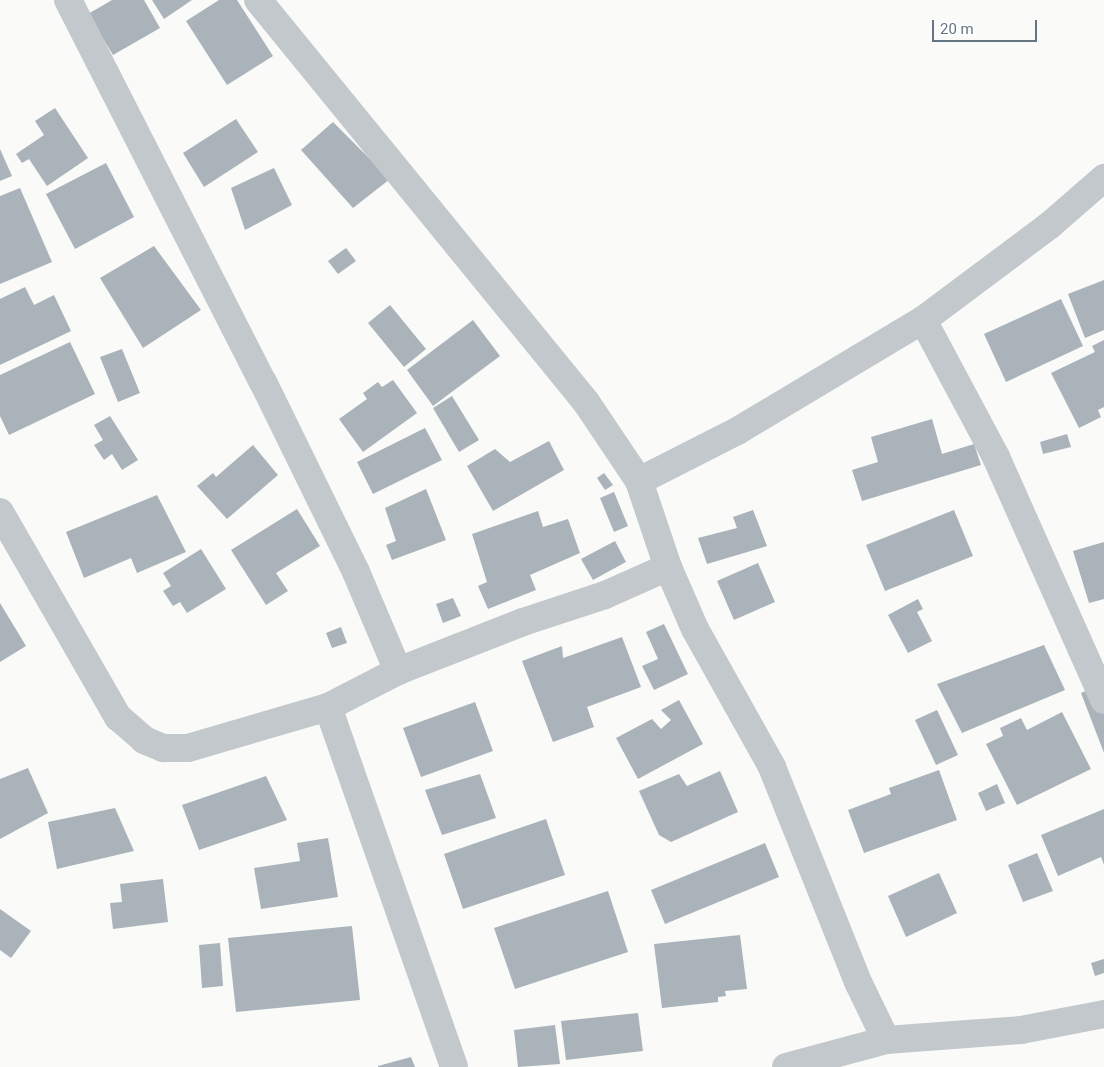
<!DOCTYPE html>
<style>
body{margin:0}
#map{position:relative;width:1104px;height:1067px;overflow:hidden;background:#fafaf8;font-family:Roboto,sans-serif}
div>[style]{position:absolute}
.building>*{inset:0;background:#aab3b9}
.minor>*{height:28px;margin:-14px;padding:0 14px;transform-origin:14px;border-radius:14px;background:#c3c8cc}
span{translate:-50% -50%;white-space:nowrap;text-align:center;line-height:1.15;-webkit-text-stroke:5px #fff;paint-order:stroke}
.scale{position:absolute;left:932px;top:20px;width:105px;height:22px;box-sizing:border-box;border:2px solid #657683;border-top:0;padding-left:6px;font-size:15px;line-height:18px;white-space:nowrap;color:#657683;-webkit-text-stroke:4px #fff;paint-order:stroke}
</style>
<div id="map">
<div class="building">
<i style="clip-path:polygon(112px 0,144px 0,160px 28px,113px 55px,88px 14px)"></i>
<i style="clip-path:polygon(152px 0,192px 0,164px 19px)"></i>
<i style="clip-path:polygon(219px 0,237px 0,273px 56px,227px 85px,186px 21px)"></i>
<i style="clip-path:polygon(55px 108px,88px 158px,47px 186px,29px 159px,22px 163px,16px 154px,44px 135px,35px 121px)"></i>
<i style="clip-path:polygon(236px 119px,258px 152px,204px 187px,183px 153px)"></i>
<i style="clip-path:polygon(333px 122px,390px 179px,353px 208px,301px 150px)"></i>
<i style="clip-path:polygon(0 149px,12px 176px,0 181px)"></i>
<i style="clip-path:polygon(106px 163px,134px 217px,75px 249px,46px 194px)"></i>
<i style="clip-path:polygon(274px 168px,292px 205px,245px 230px,231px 188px)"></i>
<i style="clip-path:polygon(20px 188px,52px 262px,0 284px,0 196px)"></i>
<i style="clip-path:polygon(154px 246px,201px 310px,143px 348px,100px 278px)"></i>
<i style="clip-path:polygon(346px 248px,356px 261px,338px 274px,328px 261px)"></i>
<i style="clip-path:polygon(1104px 280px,1104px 330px,1085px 338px,1068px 294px)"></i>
<i style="clip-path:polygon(25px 287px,34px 305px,54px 295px,71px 331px,0 365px,0 299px)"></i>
<i style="clip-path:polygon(1061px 299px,1083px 346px,1006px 382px,984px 334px)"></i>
<i style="clip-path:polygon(390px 305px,426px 349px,404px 367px,368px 323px)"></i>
<i style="clip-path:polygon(473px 320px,500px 356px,433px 406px,407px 370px)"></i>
<i style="clip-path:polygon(1104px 340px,1104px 407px,1098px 410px,1101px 417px,1079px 428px,1051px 373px,1095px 352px,1092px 346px)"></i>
<i style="clip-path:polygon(70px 342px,95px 394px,9px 435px,0 416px,0 375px)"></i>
<i style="clip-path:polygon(122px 349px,140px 393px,118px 402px,100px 357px)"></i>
<i style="clip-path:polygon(393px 380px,417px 413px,363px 452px,339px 419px,367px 399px,363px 393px,378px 382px,382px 387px)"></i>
<i style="clip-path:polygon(452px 396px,479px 440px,459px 452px,433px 408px)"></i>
<i style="clip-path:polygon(110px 416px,138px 460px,122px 470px,112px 454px,104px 460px,94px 445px,103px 440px,94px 425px)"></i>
<i style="clip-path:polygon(932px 419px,942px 454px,974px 444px,981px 465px,862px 501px,852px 470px,878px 462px,871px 437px)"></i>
<i style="clip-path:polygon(425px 428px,442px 460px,373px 494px,357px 462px)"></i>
<i style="clip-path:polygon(1067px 434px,1071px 447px,1043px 454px,1040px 442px)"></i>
<i style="clip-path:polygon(549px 441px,564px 470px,493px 511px,467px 466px,495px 449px,510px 462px)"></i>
<i style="clip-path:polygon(253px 445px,278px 475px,227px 519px,197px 486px,213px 473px,216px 477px)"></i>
<i style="clip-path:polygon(604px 473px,613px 485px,605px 490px,597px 478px)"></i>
<i style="clip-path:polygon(426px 489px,446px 540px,392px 560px,386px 545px,396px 541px,385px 508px)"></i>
<i style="clip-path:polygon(614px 492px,628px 526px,614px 532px,600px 498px)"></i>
<i style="clip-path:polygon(157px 495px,186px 552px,137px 573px,131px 558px,84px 578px,66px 532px)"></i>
<i style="clip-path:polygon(297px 509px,320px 546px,276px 573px,288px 591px,266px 605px,231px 550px)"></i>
<i style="clip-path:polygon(753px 510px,767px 546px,707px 564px,698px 538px,737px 528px,733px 517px)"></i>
<i style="clip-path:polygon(954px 510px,973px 556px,885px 591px,866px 545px)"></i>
<i style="clip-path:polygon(538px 511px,543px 527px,568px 519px,580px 553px,530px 575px,536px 590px,488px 609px,478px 586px,487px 582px,472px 534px)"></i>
<i style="clip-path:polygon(615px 541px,626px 562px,593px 580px,581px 559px)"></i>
<i style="clip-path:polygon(1104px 542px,1104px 599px,1089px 603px,1073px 551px)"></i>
<i style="clip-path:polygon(201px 549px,226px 589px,187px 613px,180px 602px,173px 606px,163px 591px,171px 586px,163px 573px)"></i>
<i style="clip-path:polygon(758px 563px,775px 602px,734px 620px,717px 581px)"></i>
<i style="clip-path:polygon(453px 598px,461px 616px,443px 623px,436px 604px)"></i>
<i style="clip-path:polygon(918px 599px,923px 609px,917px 612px,932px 641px,908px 653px,888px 615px)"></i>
<i style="clip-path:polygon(0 603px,26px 646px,0 662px)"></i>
<i style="clip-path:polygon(664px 624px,688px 674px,654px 690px,642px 666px,658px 659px,646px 632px)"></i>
<i style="clip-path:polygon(341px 627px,347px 643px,332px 648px,326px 633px)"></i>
<i style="clip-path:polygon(622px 637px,641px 687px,587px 707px,594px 727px,553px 742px,522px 661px,562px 646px,563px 658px)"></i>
<i style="clip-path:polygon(1044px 645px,1065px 690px,962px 733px,937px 684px)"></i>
<i style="clip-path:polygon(1097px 686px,1104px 703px,1104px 753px,1081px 693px)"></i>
<i style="clip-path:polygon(679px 700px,703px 744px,638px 779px,616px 738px,652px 719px,661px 729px,671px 720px,661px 710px)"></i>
<i style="clip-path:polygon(475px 702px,493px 751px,421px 777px,403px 728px)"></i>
<i style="clip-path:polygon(937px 710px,958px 755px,936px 765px,915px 720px)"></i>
<i style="clip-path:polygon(1062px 712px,1091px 769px,1017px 805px,986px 744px,1003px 736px,1000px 728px,1021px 718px,1027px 730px)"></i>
<i style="clip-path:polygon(28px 768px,48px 813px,0 839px,0 779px)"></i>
<i style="clip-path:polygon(939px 770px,957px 820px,864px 853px,848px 810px,891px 794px,889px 788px)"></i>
<i style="clip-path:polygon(720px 771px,738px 812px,671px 842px,659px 835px,639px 791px,679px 774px,687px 786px)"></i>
<i style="clip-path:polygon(480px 774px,496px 818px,442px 835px,425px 790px)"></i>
<i style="clip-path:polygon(266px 776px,287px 820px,199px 850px,182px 805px)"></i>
<i style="clip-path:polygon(997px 784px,1005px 803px,986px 811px,978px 793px)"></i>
<i style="clip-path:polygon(115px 808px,134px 851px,57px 869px,48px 822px)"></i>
<i style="clip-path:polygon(1104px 809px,1104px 865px,1101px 857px,1058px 876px,1041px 835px)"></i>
<i style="clip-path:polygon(546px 819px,565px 875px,463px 909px,444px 854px)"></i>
<i style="clip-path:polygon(328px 838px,338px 897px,261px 909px,254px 868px,300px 861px,297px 843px)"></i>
<i style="clip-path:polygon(765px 843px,779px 877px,665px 924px,651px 890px)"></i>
<i style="clip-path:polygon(1037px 853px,1053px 891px,1023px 902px,1008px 865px)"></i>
<i style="clip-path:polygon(939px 873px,957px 913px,906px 937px,888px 896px)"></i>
<i style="clip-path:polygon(163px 879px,168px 922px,113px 929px,110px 903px,122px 902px,120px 884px)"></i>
<i style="clip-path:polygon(608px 891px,628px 952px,515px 989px,494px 928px)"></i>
<i style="clip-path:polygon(0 909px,31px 931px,11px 958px,0 950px)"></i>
<i style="clip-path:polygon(352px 926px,360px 1000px,236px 1012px,228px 938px)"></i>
<i style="clip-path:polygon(740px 935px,747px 989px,725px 991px,726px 996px,718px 997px,718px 1002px,662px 1008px,654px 944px)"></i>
<i style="clip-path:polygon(220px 943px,223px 986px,202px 988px,199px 945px)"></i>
<i style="clip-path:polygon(1104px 959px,1104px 973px,1095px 976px,1091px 963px)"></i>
<i style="clip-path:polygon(638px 1013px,643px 1051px,566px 1060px,561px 1021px)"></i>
<i style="clip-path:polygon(555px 1025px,560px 1064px,518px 1067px,514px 1030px)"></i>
<i style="clip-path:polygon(411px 1057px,415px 1067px,378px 1067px,378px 1066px)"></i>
</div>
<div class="minor">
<i style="left:68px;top:0;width:429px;rotate:63deg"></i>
<i style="left:263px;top:382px;width:212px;rotate:63.9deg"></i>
<i style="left:356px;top:572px;width:108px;rotate:67deg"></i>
<i style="left:398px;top:671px;width:79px;rotate:152.8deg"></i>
<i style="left:328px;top:707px;width:381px;rotate:70.7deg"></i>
<i style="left:258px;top:0;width:519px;rotate:50.79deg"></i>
<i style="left:586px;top:402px;width:95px;rotate:56.1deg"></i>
<i style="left:639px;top:481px;width:112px;rotate:-27deg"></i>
<i style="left:739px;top:430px;width:214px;rotate:-30.9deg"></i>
<i style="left:923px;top:320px;width:159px;rotate:-36.8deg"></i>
<i style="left:1050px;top:225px;width:72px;rotate:-41deg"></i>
<i style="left:923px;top:320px;width:155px;rotate:61.9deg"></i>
<i style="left:996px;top:457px;width:266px;rotate:66deg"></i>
<i style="left:639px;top:481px;width:91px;rotate:71.4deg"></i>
<i style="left:668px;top:567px;width:68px;rotate:66.5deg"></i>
<i style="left:695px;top:629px;width:158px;rotate:60.8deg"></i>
<i style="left:772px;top:767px;width:232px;rotate:68.2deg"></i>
<i style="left:858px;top:982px;width:64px;rotate:64.2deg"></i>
<i style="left:0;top:512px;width:237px;rotate:60.1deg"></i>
<i style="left:118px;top:717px;width:35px;rotate:41deg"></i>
<i style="left:144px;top:740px;width:21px;rotate:23deg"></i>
<i style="left:163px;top:748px;width:25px"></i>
<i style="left:188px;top:748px;width:146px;rotate:-16.3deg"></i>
<i style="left:398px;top:671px;width:134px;rotate:-21.4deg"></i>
<i style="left:523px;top:622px;width:86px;rotate:-18.2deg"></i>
<i style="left:605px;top:595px;width:69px;rotate:-24deg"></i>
<i style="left:786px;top:1067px;width:104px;rotate:-15.1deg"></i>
<i style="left:886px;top:1040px;width:135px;rotate:-4.2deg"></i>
<i style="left:1021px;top:1030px;width:85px;rotate:-10.9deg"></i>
</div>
<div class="scale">20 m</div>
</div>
